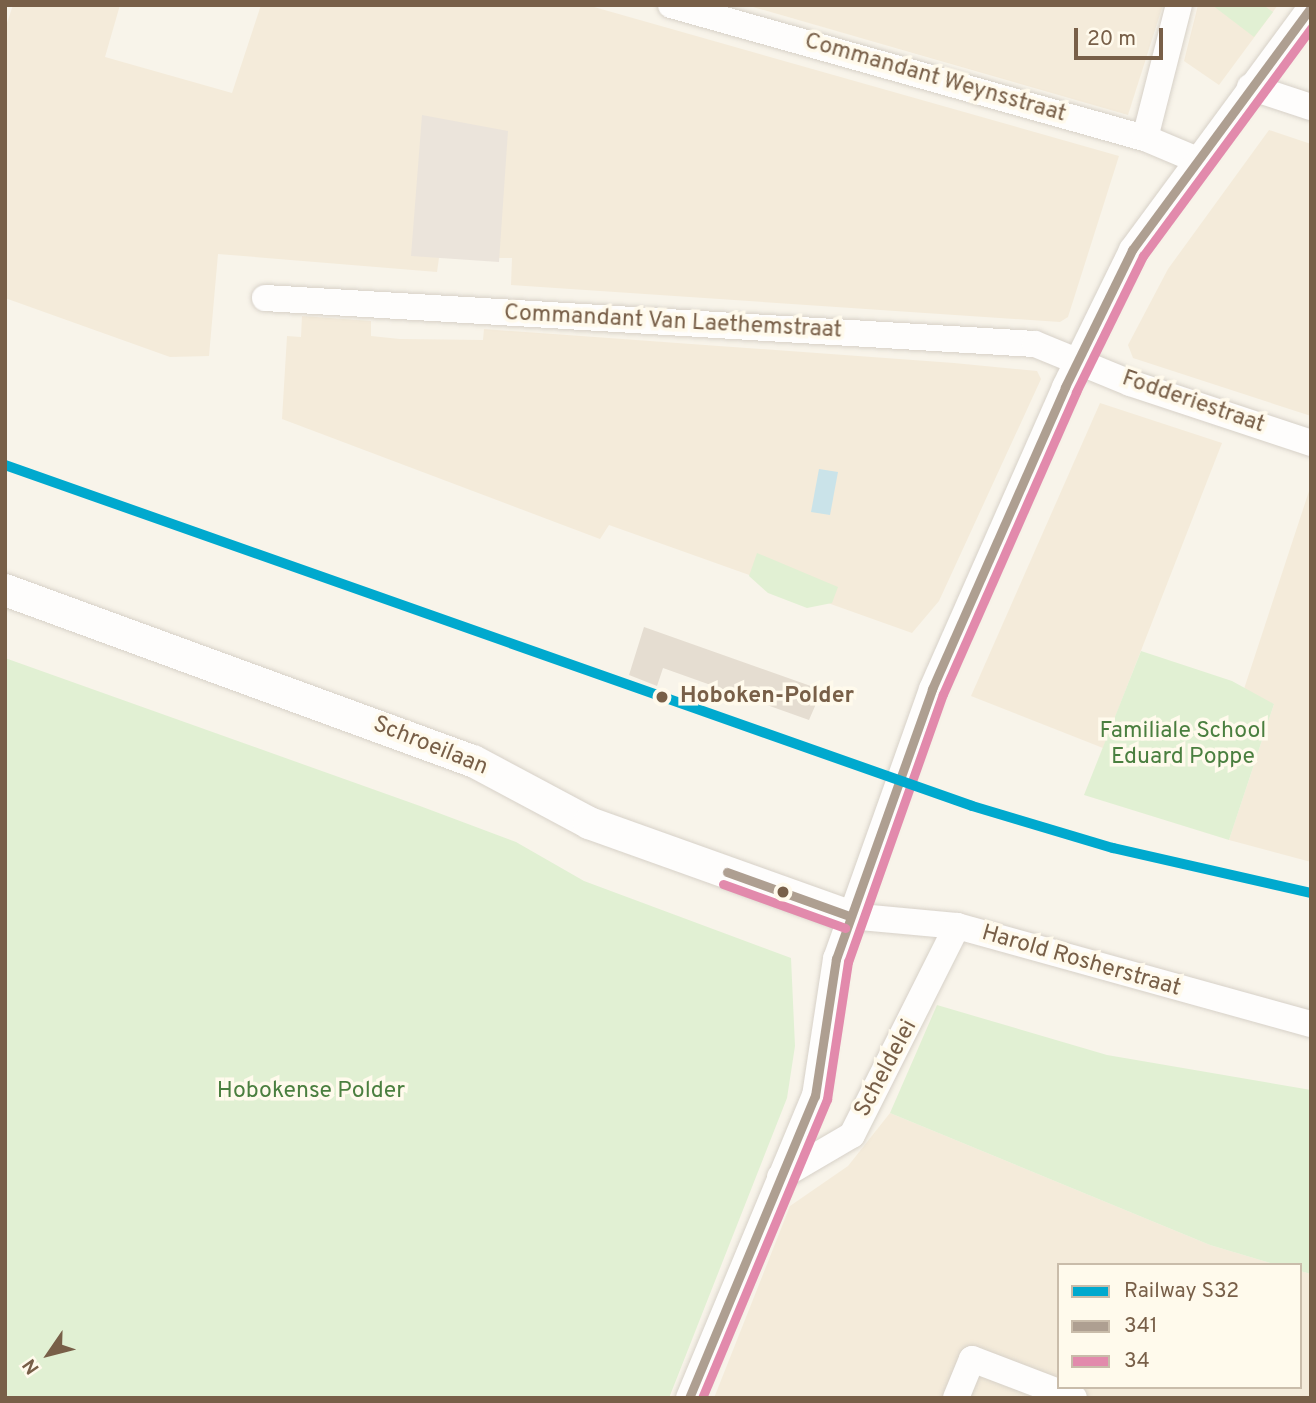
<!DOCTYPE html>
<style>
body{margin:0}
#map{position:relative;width:1316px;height:1403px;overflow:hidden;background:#f8f4ea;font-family:Overpass,sans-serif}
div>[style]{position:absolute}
.residential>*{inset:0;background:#f4ebda}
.industrial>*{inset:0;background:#ebe4db}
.green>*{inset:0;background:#e1f0d3}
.water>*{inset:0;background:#cae3e9}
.building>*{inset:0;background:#e5ddd1}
.roads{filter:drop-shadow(0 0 2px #d7d1c8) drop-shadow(0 0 2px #d7d1c8)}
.minor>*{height:26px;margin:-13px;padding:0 13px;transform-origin:13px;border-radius:13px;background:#fefdfc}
.tertiary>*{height:32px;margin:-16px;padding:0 16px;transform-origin:16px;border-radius:16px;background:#fefdfc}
.bus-1>*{height:9px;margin:-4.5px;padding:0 4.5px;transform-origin:4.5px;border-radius:4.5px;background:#ae9f91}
.bus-2>*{height:9px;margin:-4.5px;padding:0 4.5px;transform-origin:4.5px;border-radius:4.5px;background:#e28aac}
.rail-1>*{height:10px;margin:-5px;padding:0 5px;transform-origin:5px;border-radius:5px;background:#00a9ce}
.dots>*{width:19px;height:19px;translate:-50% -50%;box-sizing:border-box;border:4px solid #fffaec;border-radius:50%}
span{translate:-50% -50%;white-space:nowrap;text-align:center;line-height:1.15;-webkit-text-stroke:7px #fffaec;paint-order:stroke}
.street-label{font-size:23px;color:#785f48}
.stop-label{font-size:23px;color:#785f48;font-weight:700}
.left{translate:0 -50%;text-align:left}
.park-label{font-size:23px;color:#4a7f3f}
.frame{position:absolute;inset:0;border:7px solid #785f48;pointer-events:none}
.legend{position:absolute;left:1057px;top:1263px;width:245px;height:126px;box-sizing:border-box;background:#fffaec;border:2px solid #c9bcaa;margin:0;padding:9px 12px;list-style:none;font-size:21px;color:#785f48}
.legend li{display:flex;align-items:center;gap:14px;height:35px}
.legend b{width:35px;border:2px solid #c9bcaa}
.north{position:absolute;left:14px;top:1319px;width:70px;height:70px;-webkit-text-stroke:5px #fffaec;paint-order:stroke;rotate:235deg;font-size:19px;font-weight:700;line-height:28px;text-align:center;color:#785f48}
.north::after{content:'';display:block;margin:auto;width:24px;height:32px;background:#785f48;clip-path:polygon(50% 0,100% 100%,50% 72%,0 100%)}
.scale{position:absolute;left:1074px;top:28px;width:89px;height:32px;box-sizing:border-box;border:4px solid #785f48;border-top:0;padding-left:9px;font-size:21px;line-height:24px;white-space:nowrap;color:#785f48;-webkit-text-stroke:5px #fffaec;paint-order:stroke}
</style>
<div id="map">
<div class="residential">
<i style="clip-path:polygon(13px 5px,120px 5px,105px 57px,232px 93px,261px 5px,587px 5px,1119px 156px,1068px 317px,1060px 322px,511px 285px,512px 258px,439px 258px,437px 272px,218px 254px,209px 356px,170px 357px,5px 298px,5px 29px)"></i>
<i style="clip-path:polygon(746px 5px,1163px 5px,1128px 115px)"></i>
<i style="clip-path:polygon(1198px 5px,1278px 5px,1219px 85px,1184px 61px)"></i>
<i style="clip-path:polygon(1269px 130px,1311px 144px,1311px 416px,1133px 358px,1128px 345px,1168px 269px)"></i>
<i style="clip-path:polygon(302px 316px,371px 321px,371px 336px,400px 339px,483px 340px,484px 329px,954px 363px,1037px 371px,1041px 379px,939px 601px,912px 633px,609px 525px,600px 539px,282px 419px,287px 336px,301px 337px)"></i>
<i style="clip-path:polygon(1100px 403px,1222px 443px,1103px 748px,971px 696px)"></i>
<i style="clip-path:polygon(1311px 485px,1311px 862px,1229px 840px,1274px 704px,1243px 692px)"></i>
<i style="clip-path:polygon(890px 1113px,1210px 1245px,1277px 1265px,1059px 1265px,1059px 1387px,1300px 1387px,1300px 1271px,1311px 1274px,1311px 1398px,714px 1398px,790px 1206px,848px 1166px)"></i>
</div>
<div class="industrial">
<i style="clip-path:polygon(422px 115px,508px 131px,499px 262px,411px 256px)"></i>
</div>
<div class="green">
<i style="clip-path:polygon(1212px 5px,1263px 5px,1273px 12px,1254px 37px)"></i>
<i style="clip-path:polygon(757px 553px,838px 587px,832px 603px,807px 608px,768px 593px,749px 576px)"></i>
<i style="clip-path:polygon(1141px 651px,1232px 681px,1274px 704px,1229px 840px,1084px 795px)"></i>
<i style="clip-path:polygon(5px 658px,420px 806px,516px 842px,584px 881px,791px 958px,795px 1046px,787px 1098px,669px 1398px,5px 1398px)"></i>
<i style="clip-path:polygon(937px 1005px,1107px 1055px,1311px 1090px,1311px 1274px,1300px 1271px,1300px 1265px,1277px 1265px,1210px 1245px,890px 1113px)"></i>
</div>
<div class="water">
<i style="clip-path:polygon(819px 469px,838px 472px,830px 515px,811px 512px)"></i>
</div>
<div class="building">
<i style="clip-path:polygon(644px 627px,822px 690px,809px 720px,663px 668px,657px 686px,629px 675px)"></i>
</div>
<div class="roads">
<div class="minor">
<i style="left:671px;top:5px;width:492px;rotate:15.7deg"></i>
<i style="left:1145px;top:138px;width:56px;rotate:22.9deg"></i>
<i style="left:1250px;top:87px;width:64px;rotate:18.2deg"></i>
<i style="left:1145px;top:138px;width:137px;rotate:-75.7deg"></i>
<i style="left:265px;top:298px;width:771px;rotate:3.42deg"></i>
<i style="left:1035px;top:344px;width:103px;rotate:22.3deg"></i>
<i style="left:1130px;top:383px;width:191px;rotate:18.3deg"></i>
<i style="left:849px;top:916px;width:108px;rotate:5.3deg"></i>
<i style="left:957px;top:926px;width:367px;rotate:15.5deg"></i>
<i style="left:780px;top:1177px;width:83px;rotate:-30.3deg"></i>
<i style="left:852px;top:1135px;width:234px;rotate:-63.3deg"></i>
<i style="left:689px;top:1398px;width:327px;rotate:-67.4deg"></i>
<i style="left:815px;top:1096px;width:139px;rotate:-81.3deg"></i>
<i style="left:836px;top:959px;width:287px;rotate:-70.4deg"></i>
<i style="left:932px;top:689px;width:330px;rotate:-66.2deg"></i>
<i style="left:1065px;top:387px;width:153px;rotate:-63.9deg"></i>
<i style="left:1132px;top:250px;width:302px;rotate:-53.6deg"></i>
<i style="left:956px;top:1398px;width:42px;rotate:-67.7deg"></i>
<i style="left:972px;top:1359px;width:109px;rotate:20.9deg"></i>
</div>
<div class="tertiary">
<i style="left:5px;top:590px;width:498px;rotate:20.1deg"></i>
<i style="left:473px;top:761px;width:132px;rotate:28.1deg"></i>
<i style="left:589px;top:823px;width:276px;rotate:19.7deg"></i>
</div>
</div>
<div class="bus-1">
<i style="left:727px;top:872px;width:130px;rotate:19.8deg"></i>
<i style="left:689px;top:1398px;width:327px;rotate:-67.4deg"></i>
<i style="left:815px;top:1096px;width:139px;rotate:-81.3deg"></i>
<i style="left:836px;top:959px;width:287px;rotate:-70.4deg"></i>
<i style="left:932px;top:689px;width:330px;rotate:-66.2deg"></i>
<i style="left:1065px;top:387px;width:153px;rotate:-63.9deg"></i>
<i style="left:1132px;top:250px;width:302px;rotate:-53.6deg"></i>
</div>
<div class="bus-2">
<i style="left:723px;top:884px;width:130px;rotate:19.8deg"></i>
<i style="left:702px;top:1398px;width:324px;rotate:-67.3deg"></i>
<i style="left:827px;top:1099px;width:139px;rotate:-81.3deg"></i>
<i style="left:848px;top:962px;width:284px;rotate:-70.5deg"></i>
<i style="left:943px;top:694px;width:330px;rotate:-66.2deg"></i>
<i style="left:1076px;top:392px;width:152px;rotate:-63.8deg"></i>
<i style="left:1143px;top:256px;width:283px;rotate:-53.6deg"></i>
</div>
<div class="rail-1">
<i style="left:5px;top:465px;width:1025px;rotate:19.42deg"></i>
<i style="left:972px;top:806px;width:147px;rotate:16.6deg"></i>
<i style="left:1113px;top:848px;width:203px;rotate:12.8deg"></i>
</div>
<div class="dots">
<i style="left:662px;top:697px;background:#785f48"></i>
<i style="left:783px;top:892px;background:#785f48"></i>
</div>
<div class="street-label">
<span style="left:935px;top:79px;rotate:16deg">Commandant Weynsstraat</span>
<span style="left:673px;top:323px;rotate:3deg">Commandant Van Laethemstraat</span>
<span style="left:1193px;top:403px;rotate:19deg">Fodderiestraat</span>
<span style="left:430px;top:747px;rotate:22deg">Schroeilaan</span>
<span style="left:1081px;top:962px;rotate:16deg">Harold Rosherstraat</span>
<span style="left:887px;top:1069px;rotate:-62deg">Scheldelei</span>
</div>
<div class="stop-label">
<span class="left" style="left:680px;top:697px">Hoboken-Polder</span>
</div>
<div class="park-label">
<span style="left:1183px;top:745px">Familiale School<br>Eduard Poppe</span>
<span style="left:311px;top:1092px">Hobokense Polder</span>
</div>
<div class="frame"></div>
<ul class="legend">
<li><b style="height:9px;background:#00a9ce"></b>Railway S32</li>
<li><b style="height:9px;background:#ae9f91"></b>341</li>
<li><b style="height:9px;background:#e28aac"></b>34</li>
</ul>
<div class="north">N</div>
<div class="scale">20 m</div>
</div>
